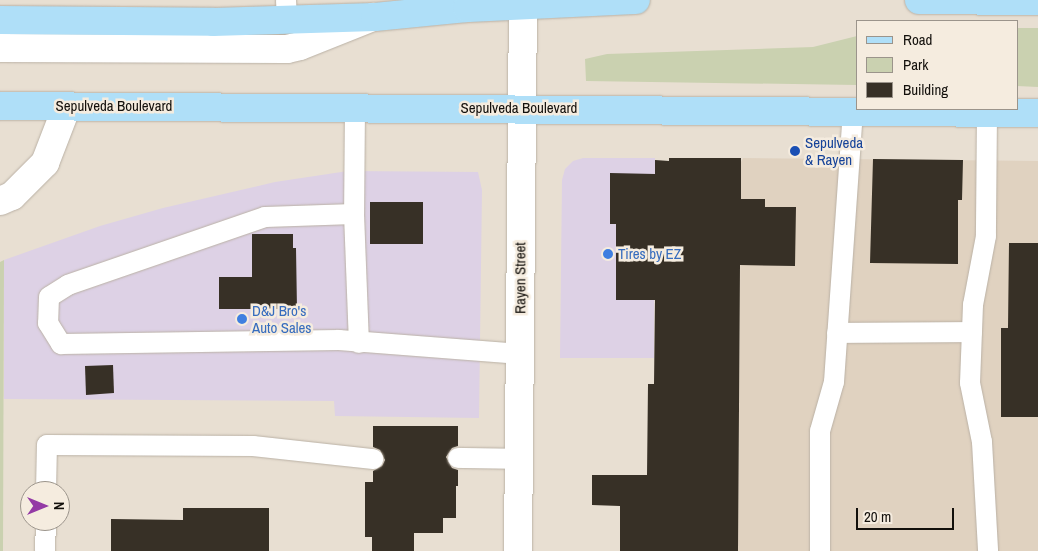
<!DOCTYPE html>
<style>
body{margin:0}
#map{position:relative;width:1038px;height:551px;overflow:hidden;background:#e8dfd2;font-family:"Archivo Narrow",sans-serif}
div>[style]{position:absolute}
.commercial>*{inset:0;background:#ddd1e5}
.built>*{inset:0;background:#e0d2c0}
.green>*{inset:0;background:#cad1b0}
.building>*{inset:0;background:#373026}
.roads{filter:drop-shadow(0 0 1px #bab1a5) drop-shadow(0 0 1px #bab1a5)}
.service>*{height:20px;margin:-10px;padding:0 10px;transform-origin:10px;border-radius:10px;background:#fff}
.tertiary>*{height:28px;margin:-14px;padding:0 14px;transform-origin:14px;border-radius:14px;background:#fff}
.primary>*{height:28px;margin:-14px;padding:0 14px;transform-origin:14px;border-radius:14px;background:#afdff8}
.dots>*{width:14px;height:14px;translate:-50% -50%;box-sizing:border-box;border:2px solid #f5ecdf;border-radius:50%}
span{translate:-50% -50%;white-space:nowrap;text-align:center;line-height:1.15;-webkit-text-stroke:5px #f5ecdf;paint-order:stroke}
.street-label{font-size:15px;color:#13100c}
.transit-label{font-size:15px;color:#164399}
.left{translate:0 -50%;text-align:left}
.shop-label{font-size:15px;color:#366cbe}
.legend{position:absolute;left:856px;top:20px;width:162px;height:90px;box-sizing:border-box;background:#f5ecdf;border:1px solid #9b948b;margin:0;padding:6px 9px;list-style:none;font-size:15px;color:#13100c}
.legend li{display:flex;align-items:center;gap:10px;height:25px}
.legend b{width:25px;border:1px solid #9b948b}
.north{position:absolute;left:20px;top:481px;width:50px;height:50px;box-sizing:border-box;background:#f5ecdf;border:1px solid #9b948b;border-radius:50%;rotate:90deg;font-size:14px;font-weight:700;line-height:20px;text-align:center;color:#13100c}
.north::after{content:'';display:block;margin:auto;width:18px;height:22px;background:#943aa5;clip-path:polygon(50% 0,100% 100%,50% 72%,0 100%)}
.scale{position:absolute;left:856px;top:508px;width:98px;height:22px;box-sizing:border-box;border:2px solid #13100c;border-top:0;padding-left:6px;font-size:15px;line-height:18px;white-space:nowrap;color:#13100c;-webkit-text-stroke:4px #f5ecdf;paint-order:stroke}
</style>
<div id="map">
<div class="commercial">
<i style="clip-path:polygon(583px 158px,655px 158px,654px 358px,560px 358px,562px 180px,565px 169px,573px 161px)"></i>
<i style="clip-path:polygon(348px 171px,478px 172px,482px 190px,479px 418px,335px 416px,334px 401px,4px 399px,4px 260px,100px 226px,163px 208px,275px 182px)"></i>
</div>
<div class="built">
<i style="clip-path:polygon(743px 158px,1038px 161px,1038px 551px,738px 551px,741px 162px)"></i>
</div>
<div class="green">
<i style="clip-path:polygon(1017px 28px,1038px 28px,1038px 87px,1017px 86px)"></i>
<i style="clip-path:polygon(857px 36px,857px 85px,586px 81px,585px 59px,607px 54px,813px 47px)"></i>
<i style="clip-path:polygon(4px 260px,3px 551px,0 551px,0 262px)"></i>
</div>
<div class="building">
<i style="clip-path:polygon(669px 158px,741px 158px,741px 199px,765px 199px,765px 207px,796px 207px,795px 266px,740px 265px,738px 551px,620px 551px,620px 506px,592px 505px,592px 475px,647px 475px,648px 384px,654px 384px,655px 300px,616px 300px,616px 224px,610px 224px,610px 173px,655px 174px,655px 160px,669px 161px)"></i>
<i style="clip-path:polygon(873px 159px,963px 160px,962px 200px,958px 200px,958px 264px,870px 263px)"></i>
<i style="clip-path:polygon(370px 202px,423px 202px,423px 244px,370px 244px)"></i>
<i style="clip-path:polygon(252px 234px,293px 234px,293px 248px,296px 248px,297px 309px,219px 309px,219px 277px,252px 277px)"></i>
<i style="clip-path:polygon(1009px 243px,1038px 243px,1038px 417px,1001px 417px,1001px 328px,1008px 328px)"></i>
<i style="clip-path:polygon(113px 365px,114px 393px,86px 395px,85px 366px)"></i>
<i style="clip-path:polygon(373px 426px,458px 426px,458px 446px,452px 448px,446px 457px,452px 468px,458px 470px,458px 486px,456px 486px,456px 518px,443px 518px,443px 533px,414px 533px,414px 551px,372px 551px,372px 537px,365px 537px,365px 482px,373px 482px,373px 471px,382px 466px,385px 460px,380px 450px,373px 447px)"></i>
<i style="clip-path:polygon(183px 508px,269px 508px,269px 551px,111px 551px,111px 519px,183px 520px)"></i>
</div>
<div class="roads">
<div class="service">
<i style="left:286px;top:0;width:19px;rotate:87deg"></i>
<i style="left:355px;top:107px;width:107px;rotate:90.5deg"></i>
<i style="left:354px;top:214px;width:89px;rotate:178.1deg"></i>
<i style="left:265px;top:217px;width:208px;rotate:161deg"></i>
<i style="left:68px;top:285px;width:22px;rotate:148deg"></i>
<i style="left:49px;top:297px;width:26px;rotate:92deg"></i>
<i style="left:48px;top:323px;width:25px;rotate:58deg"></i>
<i style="left:61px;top:344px;width:278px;rotate:-0.8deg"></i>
<i style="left:339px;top:340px;width:182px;rotate:4.4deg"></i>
<i style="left:987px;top:112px;width:124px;rotate:90.5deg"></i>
<i style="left:986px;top:236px;width:70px;rotate:100.7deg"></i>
<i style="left:973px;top:305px;width:78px;rotate:92.2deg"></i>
<i style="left:970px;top:383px;width:60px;rotate:78.5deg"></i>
<i style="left:982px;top:442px;width:109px;rotate:86.8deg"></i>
<i style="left:354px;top:214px;width:129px;rotate:87.8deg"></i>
<i style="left:837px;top:333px;width:135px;rotate:-0.4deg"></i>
<i style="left:458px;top:458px;width:61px;rotate:0.9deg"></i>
<i style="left:46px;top:491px;width:46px;rotate:-88.8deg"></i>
<i style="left:47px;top:445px;width:206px;rotate:0.3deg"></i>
<i style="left:253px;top:446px;width:121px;rotate:6.2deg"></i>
<i style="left:45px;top:551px;width:30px;rotate:-88deg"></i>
<i style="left:820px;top:551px;width:120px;rotate:-90deg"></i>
<i style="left:820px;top:431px;width:51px;rotate:-74.1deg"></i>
<i style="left:834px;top:382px;width:272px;rotate:-86deg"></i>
</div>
<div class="tertiary">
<i style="left:0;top:48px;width:287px;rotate:0.2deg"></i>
<i style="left:287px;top:49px;width:13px;rotate:-13deg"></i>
<i style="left:300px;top:46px;width:79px;rotate:-21.7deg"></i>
<i style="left:0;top:201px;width:13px;rotate:-23deg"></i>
<i style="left:12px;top:196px;width:47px;rotate:-45deg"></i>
<i style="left:45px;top:163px;width:61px;rotate:-68.9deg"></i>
<i style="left:518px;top:551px;width:546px;rotate:-89.48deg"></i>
</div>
<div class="primary">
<i style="left:919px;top:0;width:119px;rotate:0.5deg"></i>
<i style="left:0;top:20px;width:213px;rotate:0.5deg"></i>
<i style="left:213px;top:22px;width:162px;rotate:-1.8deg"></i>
<i style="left:375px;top:17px;width:92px;rotate:-5.6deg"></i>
<i style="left:467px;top:8px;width:169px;rotate:-2.7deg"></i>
<i style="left:0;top:106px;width:1038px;rotate:0.39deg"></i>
</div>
</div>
<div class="dots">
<i style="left:795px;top:151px;background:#1a4fb4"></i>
<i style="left:608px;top:254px;background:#3f7fe0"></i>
<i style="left:242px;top:319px;background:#3f7fe0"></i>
</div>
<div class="street-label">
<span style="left:114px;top:106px">Sepulveda Boulevard</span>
<span style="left:519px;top:108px">Sepulveda Boulevard</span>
<span style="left:520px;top:278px;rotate:-90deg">Rayen Street</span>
</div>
<div class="transit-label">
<span class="left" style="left:805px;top:151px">Sepulveda<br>&amp; Rayen</span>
</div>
<div class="shop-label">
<span class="left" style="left:618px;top:254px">Tires by EZ</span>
<span class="left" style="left:252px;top:319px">D&amp;J Bro's<br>Auto Sales</span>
</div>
<ul class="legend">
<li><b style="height:6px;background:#afdff8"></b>Road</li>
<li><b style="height:14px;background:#cad1b0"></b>Park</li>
<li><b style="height:14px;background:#373026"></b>Building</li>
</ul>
<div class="north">N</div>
<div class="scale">20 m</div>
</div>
